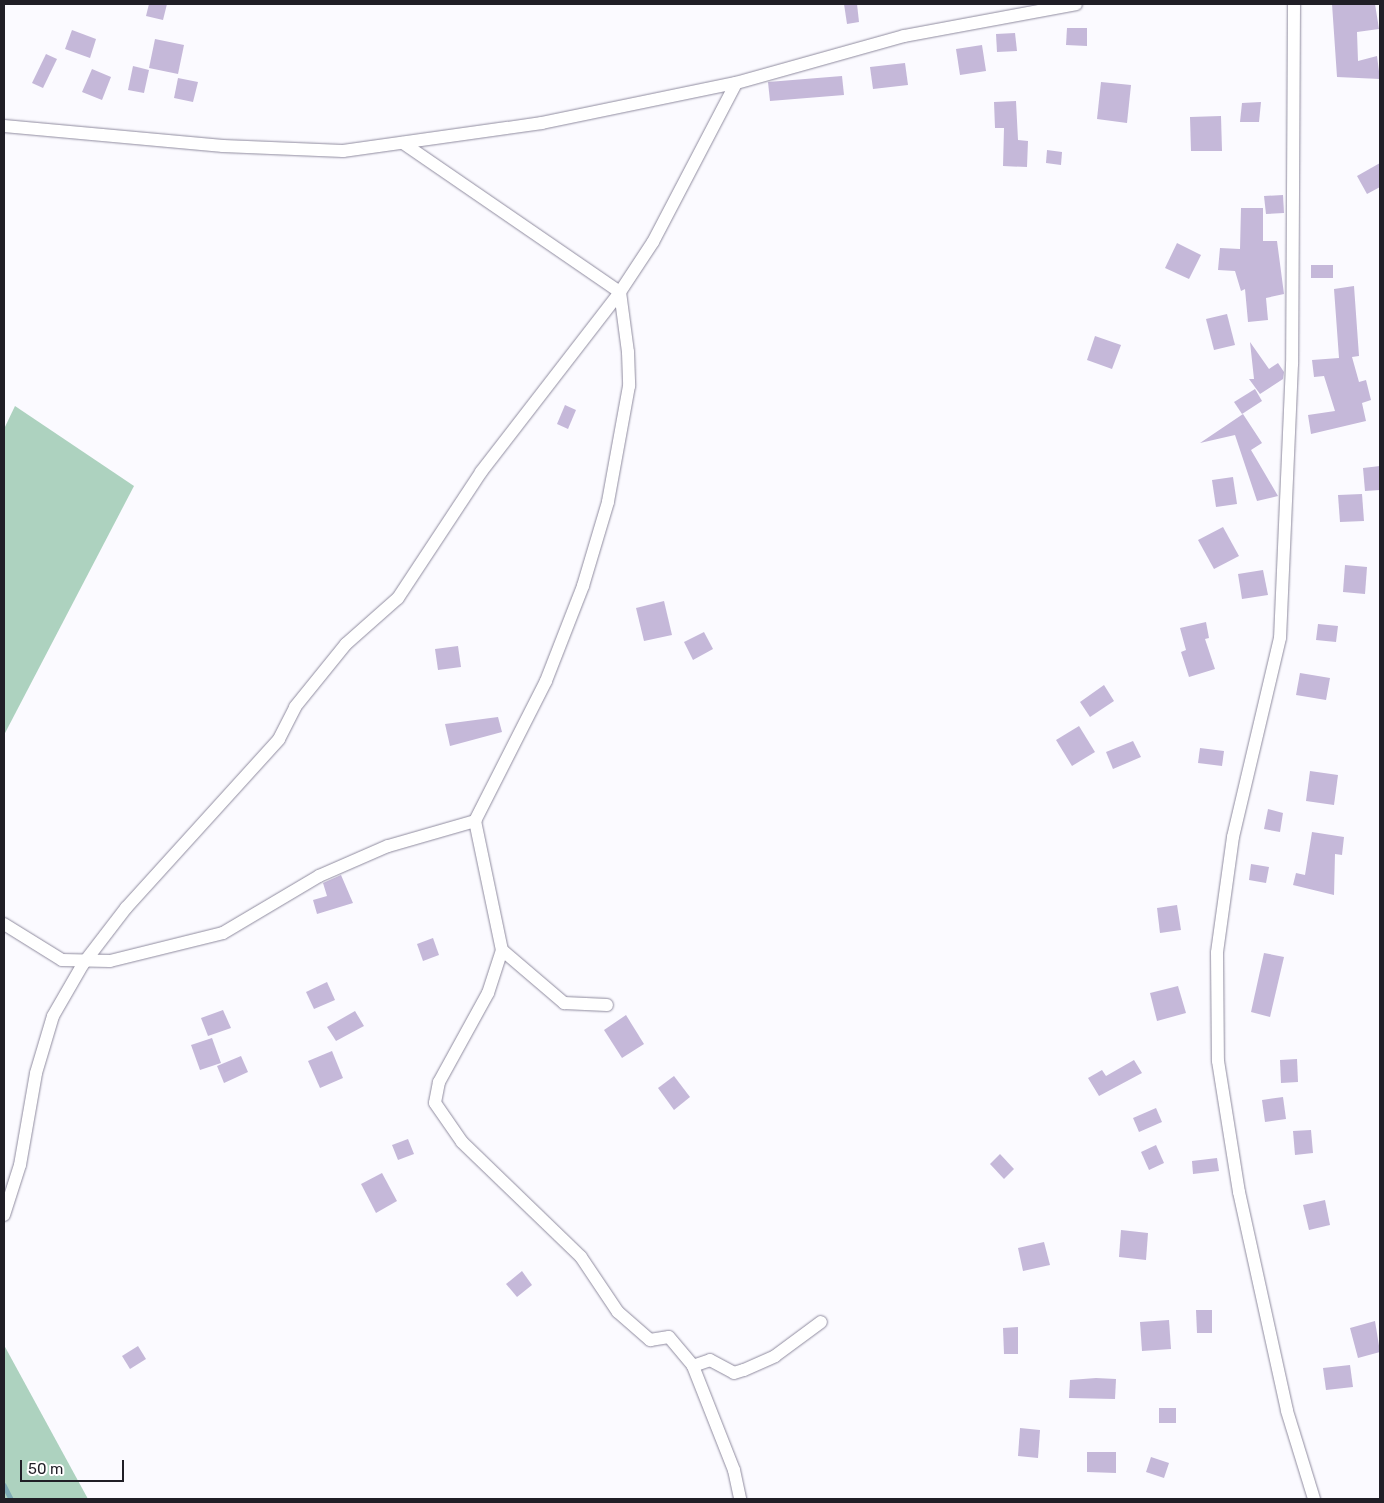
<!DOCTYPE html>
<style>
body{margin:0}
#map{position:relative;width:1384px;height:1503px;overflow:hidden;background:#fbfaff;font-family:Rubik,sans-serif}
div>[style]{position:absolute}
.green>*{inset:0;background:#add2bf}
.stream>*{height:4.5px;margin:-2.25px;padding:0 2.25px;transform-origin:2.25px;border-radius:2.25px;background:#80abb7}
.building>*{inset:0;background:#c5b8d9}
.roads{filter:drop-shadow(0 0 1px #8f8b9f) drop-shadow(0 0 1px #8f8b9f)}
.minor>*{height:12px;margin:-6px;padding:0 6px;transform-origin:6px;border-radius:6px;background:#fff}
span{translate:-50% -50%;white-space:nowrap;text-align:center;line-height:1.15;-webkit-text-stroke:4px #fff;paint-order:stroke}
.frame{position:absolute;inset:0;border:5px solid #201e26;pointer-events:none}
.scale{position:absolute;left:20px;top:1460px;width:104px;height:22px;box-sizing:border-box;border:2px solid #201e26;border-top:0;padding-left:6px;font-size:15px;line-height:18px;white-space:nowrap;color:#201e26;-webkit-text-stroke:4px #fff;paint-order:stroke}
</style>
<div id="map">
<div class="green">
<i style="clip-path:polygon(15px 406px,134px 486px,4px 735px,4px 429px)"></i>
<i style="clip-path:polygon(4px 1345px,88px 1499px,4px 1499px)"></i>
</div>
<div class="stream">
<i style="left:4px;top:1485px;width:16px;rotate:63deg"></i>
</div>
<div class="building">
<i style="clip-path:polygon(149px 4px,167px 4px,163px 20px,146px 16px)"></i>
<i style="clip-path:polygon(844px 4px,857px 4px,859px 22px,847px 24px)"></i>
<i style="clip-path:polygon(1332px 4px,1375px 4px,1379px 29px,1357px 32px,1358px 61px,1377px 56px,1380px 79px,1337px 77px)"></i>
<i style="clip-path:polygon(1067px 28px,1087px 28px,1087px 46px,1066px 45px)"></i>
<i style="clip-path:polygon(72px 30px,96px 39px,90px 58px,65px 49px)"></i>
<i style="clip-path:polygon(1015px 33px,1017px 51px,997px 52px,996px 34px)"></i>
<i style="clip-path:polygon(155px 39px,184px 45px,178px 74px,149px 68px)"></i>
<i style="clip-path:polygon(982px 45px,986px 71px,960px 75px,956px 49px)"></i>
<i style="clip-path:polygon(46px 54px,57px 59px,43px 88px,32px 83px)"></i>
<i style="clip-path:polygon(905px 63px,908px 85px,873px 89px,870px 67px)"></i>
<i style="clip-path:polygon(133px 66px,149px 70px,144px 93px,128px 90px)"></i>
<i style="clip-path:polygon(92px 69px,111px 77px,102px 100px,82px 92px)"></i>
<i style="clip-path:polygon(842px 76px,844px 95px,770px 101px,768px 82px)"></i>
<i style="clip-path:polygon(178px 78px,198px 82px,193px 102px,174px 98px)"></i>
<i style="clip-path:polygon(1101px 82px,1131px 85px,1127px 123px,1097px 119px)"></i>
<i style="clip-path:polygon(1016px 101px,1018px 140px,1028px 141px,1027px 167px,1003px 166px,1004px 128px,995px 128px,994px 102px)"></i>
<i style="clip-path:polygon(1261px 102px,1259px 122px,1240px 122px,1242px 103px)"></i>
<i style="clip-path:polygon(1221px 116px,1222px 151px,1191px 151px,1190px 117px)"></i>
<i style="clip-path:polygon(1047px 150px,1062px 152px,1061px 165px,1046px 163px)"></i>
<i style="clip-path:polygon(1380px 163px,1380px 187px,1367px 194px,1357px 176px)"></i>
<i style="clip-path:polygon(1283px 195px,1284px 213px,1266px 214px,1264px 196px)"></i>
<i style="clip-path:polygon(1241px 208px,1263px 208px,1263px 241px,1277px 241px,1284px 294px,1266px 298px,1268px 320px,1248px 322px,1245px 289px,1241px 291px,1235px 271px,1218px 270px,1220px 248px,1240px 249px)"></i>
<i style="clip-path:polygon(1177px 243px,1201px 255px,1189px 279px,1165px 268px)"></i>
<i style="clip-path:polygon(1311px 265px,1333px 265px,1333px 278px,1311px 278px)"></i>
<i style="clip-path:polygon(1354px 286px,1359px 356px,1352px 357px,1359px 382px,1366px 380px,1371px 400px,1362px 403px,1366px 421px,1311px 434px,1308px 415px,1335px 411px,1324px 376px,1314px 377px,1312px 360px,1339px 358px,1334px 289px)"></i>
<i style="clip-path:polygon(1227px 314px,1235px 345px,1214px 350px,1206px 319px)"></i>
<i style="clip-path:polygon(1095px 336px,1121px 345px,1112px 369px,1087px 360px)"></i>
<i style="clip-path:polygon(1250px 342px,1269px 369px,1278px 363px,1284px 372px,1283px 379px,1260px 394px,1249px 379px,1254px 379px)"></i>
<i style="clip-path:polygon(1255px 389px,1262px 401px,1242px 414px,1234px 402px)"></i>
<i style="clip-path:polygon(565px 405px,576px 410px,568px 429px,557px 424px)"></i>
<i style="clip-path:polygon(1243px 414px,1262px 443px,1251px 450px,1278px 496px,1257px 501px,1235px 435px,1200px 443px)"></i>
<i style="clip-path:polygon(1380px 466px,1380px 490px,1365px 491px,1363px 468px)"></i>
<i style="clip-path:polygon(1233px 477px,1237px 504px,1216px 507px,1212px 480px)"></i>
<i style="clip-path:polygon(1362px 494px,1364px 521px,1340px 522px,1338px 495px)"></i>
<i style="clip-path:polygon(1223px 527px,1239px 556px,1214px 569px,1198px 540px)"></i>
<i style="clip-path:polygon(1345px 565px,1367px 567px,1365px 594px,1343px 592px)"></i>
<i style="clip-path:polygon(1263px 570px,1268px 595px,1242px 599px,1238px 574px)"></i>
<i style="clip-path:polygon(664px 601px,672px 635px,644px 641px,636px 608px)"></i>
<i style="clip-path:polygon(1206px 622px,1209px 638px,1205px 639px,1215px 669px,1189px 677px,1181px 652px,1186px 650px,1180px 628px)"></i>
<i style="clip-path:polygon(1318px 624px,1338px 626px,1336px 642px,1316px 640px)"></i>
<i style="clip-path:polygon(704px 632px,713px 649px,693px 660px,684px 642px)"></i>
<i style="clip-path:polygon(458px 646px,461px 667px,438px 670px,435px 649px)"></i>
<i style="clip-path:polygon(1300px 673px,1330px 678px,1326px 700px,1296px 695px)"></i>
<i style="clip-path:polygon(1104px 685px,1114px 701px,1090px 717px,1080px 702px)"></i>
<i style="clip-path:polygon(498px 717px,502px 732px,450px 746px,445px 724px)"></i>
<i style="clip-path:polygon(1079px 726px,1095px 752px,1072px 766px,1056px 740px)"></i>
<i style="clip-path:polygon(1133px 741px,1141px 757px,1113px 769px,1106px 752px)"></i>
<i style="clip-path:polygon(1200px 748px,1224px 751px,1222px 766px,1198px 763px)"></i>
<i style="clip-path:polygon(1310px 771px,1338px 775px,1334px 805px,1306px 801px)"></i>
<i style="clip-path:polygon(1268px 809px,1283px 813px,1280px 832px,1264px 829px)"></i>
<i style="clip-path:polygon(1312px 832px,1344px 837px,1342px 855px,1335px 854px,1334px 895px,1293px 885px,1296px 873px,1305px 875px)"></i>
<i style="clip-path:polygon(1251px 864px,1269px 867px,1266px 883px,1249px 880px)"></i>
<i style="clip-path:polygon(341px 875px,353px 903px,317px 914px,313px 900px,327px 896px,323px 883px)"></i>
<i style="clip-path:polygon(1177px 905px,1181px 930px,1160px 933px,1157px 908px)"></i>
<i style="clip-path:polygon(433px 938px,439px 955px,423px 961px,417px 944px)"></i>
<i style="clip-path:polygon(1264px 953px,1284px 957px,1270px 1017px,1251px 1012px)"></i>
<i style="clip-path:polygon(327px 982px,335px 1000px,314px 1009px,306px 992px)"></i>
<i style="clip-path:polygon(1178px 986px,1186px 1013px,1157px 1021px,1150px 993px)"></i>
<i style="clip-path:polygon(223px 1010px,231px 1028px,208px 1036px,201px 1018px)"></i>
<i style="clip-path:polygon(355px 1011px,364px 1026px,336px 1041px,327px 1027px)"></i>
<i style="clip-path:polygon(626px 1015px,644px 1044px,622px 1058px,604px 1030px)"></i>
<i style="clip-path:polygon(212px 1038px,221px 1063px,200px 1070px,191px 1045px)"></i>
<i style="clip-path:polygon(332px 1051px,343px 1078px,320px 1088px,308px 1061px)"></i>
<i style="clip-path:polygon(241px 1056px,248px 1072px,224px 1083px,217px 1066px)"></i>
<i style="clip-path:polygon(1297px 1059px,1298px 1082px,1281px 1083px,1280px 1060px)"></i>
<i style="clip-path:polygon(1134px 1060px,1142px 1073px,1099px 1096px,1088px 1078px,1102px 1070px,1106px 1076px)"></i>
<i style="clip-path:polygon(674px 1076px,690px 1097px,674px 1110px,658px 1088px)"></i>
<i style="clip-path:polygon(1283px 1097px,1286px 1119px,1265px 1122px,1262px 1100px)"></i>
<i style="clip-path:polygon(1156px 1108px,1162px 1122px,1139px 1132px,1133px 1118px)"></i>
<i style="clip-path:polygon(1311px 1130px,1313px 1153px,1295px 1155px,1293px 1131px)"></i>
<i style="clip-path:polygon(408px 1139px,414px 1154px,398px 1160px,392px 1145px)"></i>
<i style="clip-path:polygon(1156px 1145px,1164px 1163px,1149px 1170px,1141px 1152px)"></i>
<i style="clip-path:polygon(1000px 1154px,1014px 1169px,1004px 1179px,990px 1164px)"></i>
<i style="clip-path:polygon(1217px 1158px,1219px 1171px,1193px 1174px,1192px 1161px)"></i>
<i style="clip-path:polygon(382px 1173px,397px 1201px,376px 1213px,361px 1184px)"></i>
<i style="clip-path:polygon(1325px 1200px,1330px 1225px,1309px 1230px,1303px 1205px)"></i>
<i style="clip-path:polygon(1121px 1230px,1148px 1233px,1146px 1260px,1119px 1257px)"></i>
<i style="clip-path:polygon(1044px 1242px,1050px 1265px,1023px 1271px,1018px 1248px)"></i>
<i style="clip-path:polygon(522px 1271px,532px 1285px,517px 1297px,506px 1284px)"></i>
<i style="clip-path:polygon(1196px 1310px,1212px 1310px,1212px 1333px,1197px 1333px)"></i>
<i style="clip-path:polygon(1169px 1320px,1171px 1349px,1142px 1351px,1140px 1322px)"></i>
<i style="clip-path:polygon(1375px 1321px,1380px 1352px,1358px 1358px,1350px 1328px)"></i>
<i style="clip-path:polygon(1018px 1327px,1018px 1354px,1004px 1354px,1003px 1328px)"></i>
<i style="clip-path:polygon(138px 1346px,146px 1359px,130px 1369px,122px 1356px)"></i>
<i style="clip-path:polygon(1350px 1365px,1353px 1387px,1326px 1390px,1323px 1368px)"></i>
<i style="clip-path:polygon(1096px 1378px,1116px 1379px,1115px 1399px,1069px 1398px,1070px 1380px)"></i>
<i style="clip-path:polygon(1159px 1408px,1176px 1408px,1176px 1423px,1159px 1423px)"></i>
<i style="clip-path:polygon(1020px 1428px,1040px 1430px,1038px 1458px,1018px 1456px)"></i>
<i style="clip-path:polygon(1087px 1452px,1116px 1452px,1116px 1473px,1087px 1472px)"></i>
<i style="clip-path:polygon(1151px 1457px,1169px 1463px,1164px 1478px,1146px 1472px)"></i>
</div>
<div class="roads">
<div class="minor">
<i style="left:1294px;top:4px;width:360px;rotate:90.3deg"></i>
<i style="left:1292px;top:364px;width:274px;rotate:92.5deg"></i>
<i style="left:1280px;top:638px;width:204px;rotate:103.3deg"></i>
<i style="left:1233px;top:837px;width:117px;rotate:97.9deg"></i>
<i style="left:1217px;top:953px;width:108px;rotate:89.5deg"></i>
<i style="left:1218px;top:1061px;width:133px;rotate:80.9deg"></i>
<i style="left:1239px;top:1192px;width:224px;rotate:77.6deg"></i>
<i style="left:1287px;top:1411px;width:92px;rotate:72.9deg"></i>
<i style="left:4px;top:126px;width:220px;rotate:5.2deg"></i>
<i style="left:223px;top:146px;width:120px;rotate:2.4deg"></i>
<i style="left:343px;top:151px;width:201px;rotate:-8deg"></i>
<i style="left:542px;top:123px;width:198px;rotate:-11.7deg"></i>
<i style="left:736px;top:83px;width:174px;rotate:-15.6deg"></i>
<i style="left:904px;top:36px;width:175px;rotate:-10.5deg"></i>
<i style="left:403px;top:143px;width:263px;rotate:34.5deg"></i>
<i style="left:620px;top:292px;width:61px;rotate:82.4deg"></i>
<i style="left:628px;top:352px;width:34px;rotate:88deg"></i>
<i style="left:629px;top:386px;width:118px;rotate:100.3deg"></i>
<i style="left:608px;top:502px;width:88px;rotate:106.6deg"></i>
<i style="left:583px;top:586px;width:102px;rotate:111.3deg"></i>
<i style="left:546px;top:681px;width:157px;rotate:116.9deg"></i>
<i style="left:475px;top:821px;width:132px;rotate:78.2deg"></i>
<i style="left:502px;top:950px;width:45px;rotate:108deg"></i>
<i style="left:488px;top:993px;width:102px;rotate:118.8deg"></i>
<i style="left:439px;top:1082px;width:21px;rotate:101deg"></i>
<i style="left:435px;top:1103px;width:47px;rotate:55.3deg"></i>
<i style="left:462px;top:1142px;width:165px;rotate:44deg"></i>
<i style="left:581px;top:1257px;width:66px;rotate:56.1deg"></i>
<i style="left:618px;top:1312px;width:43px;rotate:41.2deg"></i>
<i style="left:650px;top:1340px;width:19px;rotate:-9deg"></i>
<i style="left:669px;top:1337px;width:38px;rotate:50deg"></i>
<i style="left:693px;top:1366px;width:112px;rotate:68.5deg"></i>
<i style="left:734px;top:1470px;width:30px;rotate:78deg"></i>
<i style="left:4px;top:924px;width:68px;rotate:31.8deg"></i>
<i style="left:62px;top:960px;width:48px;rotate:1.2deg"></i>
<i style="left:110px;top:961px;width:116px;rotate:-13.9deg"></i>
<i style="left:223px;top:933px;width:112px;rotate:-30.7deg"></i>
<i style="left:319px;top:876px;width:75px;rotate:-23.5deg"></i>
<i style="left:388px;top:846px;width:91px;rotate:-16deg"></i>
<i style="left:502px;top:950px;width:82px;rotate:40.5deg"></i>
<i style="left:564px;top:1003px;width:43px;rotate:2.7deg"></i>
<i style="left:4px;top:1215px;width:52px;rotate:-72.3deg"></i>
<i style="left:20px;top:1165px;width:93px;rotate:-80.1deg"></i>
<i style="left:36px;top:1073px;width:59px;rotate:-73.4deg"></i>
<i style="left:53px;top:1016px;width:60px;rotate:-60deg"></i>
<i style="left:83px;top:964px;width:71px;rotate:-52.5deg"></i>
<i style="left:126px;top:908px;width:228px;rotate:-47.8deg"></i>
<i style="left:279px;top:739px;width:36px;rotate:-63deg"></i>
<i style="left:295px;top:707px;width:81px;rotate:-51deg"></i>
<i style="left:346px;top:644px;width:69px;rotate:-41.5deg"></i>
<i style="left:398px;top:598px;width:151px;rotate:-56.6deg"></i>
<i style="left:481px;top:472px;width:227px;rotate:-52.3deg"></i>
<i style="left:620px;top:292px;width:60px;rotate:-56.6deg"></i>
<i style="left:653px;top:242px;width:179px;rotate:-62.4deg"></i>
<i style="left:693px;top:1366px;width:18px;rotate:-19deg"></i>
<i style="left:710px;top:1360px;width:27px;rotate:28deg"></i>
<i style="left:734px;top:1373px;width:10px;rotate:-17deg"></i>
<i style="left:744px;top:1370px;width:34px;rotate:-24deg"></i>
<i style="left:775px;top:1356px;width:57px;rotate:-36.5deg"></i>
</div>
</div>
<div class="frame"></div>
<div class="scale">50 m</div>
</div>
